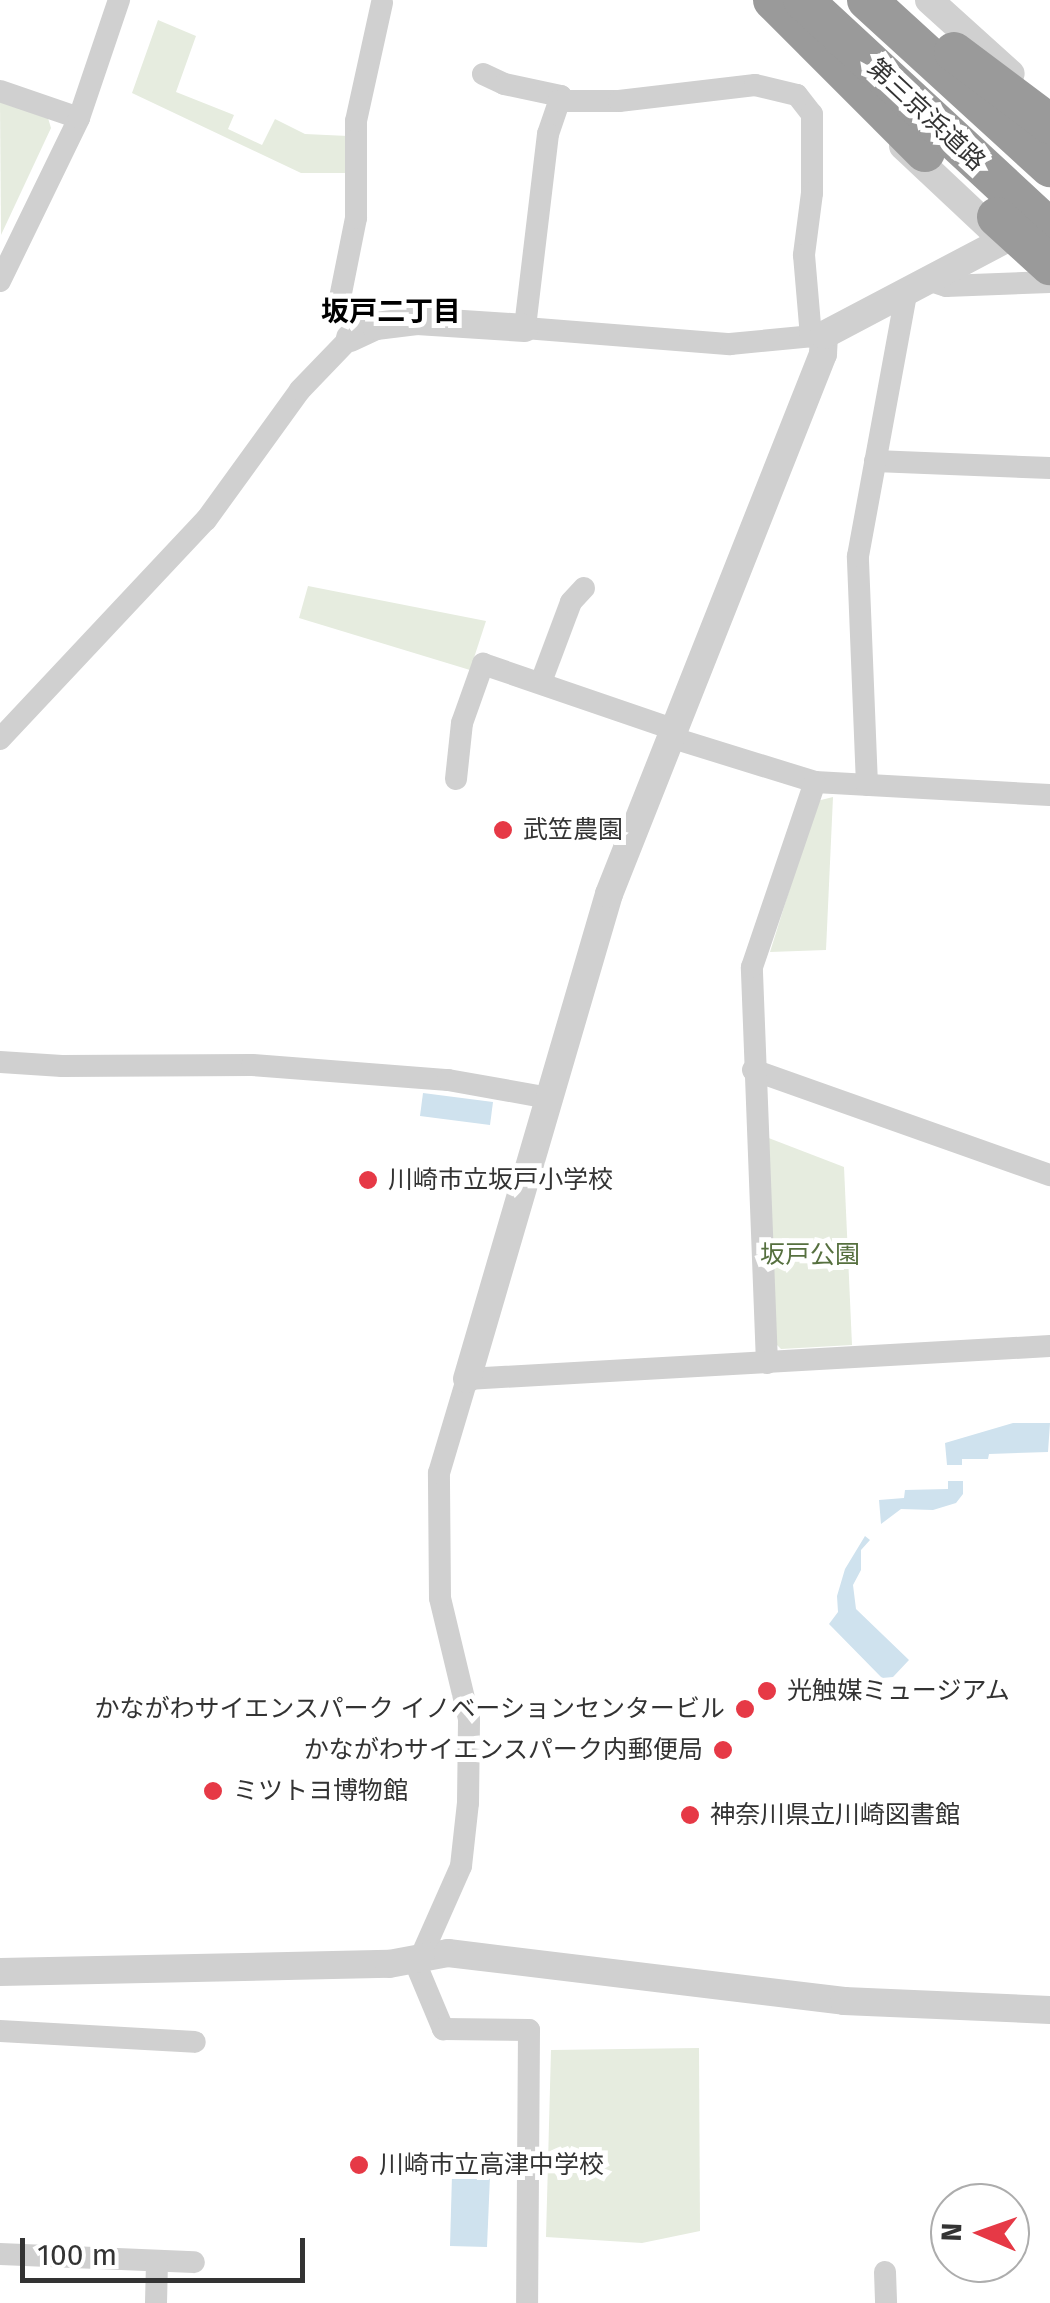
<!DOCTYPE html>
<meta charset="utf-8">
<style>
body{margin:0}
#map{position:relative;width:1050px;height:2303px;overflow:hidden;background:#fff;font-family:"Fira Sans","Noto Sans JP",sans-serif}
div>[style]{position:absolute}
.green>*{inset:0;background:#e6ecdf}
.water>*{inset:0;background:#cfe2ee}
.minor>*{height:22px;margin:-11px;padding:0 11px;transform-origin:11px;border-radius:11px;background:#d0d0d0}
.tertiary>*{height:28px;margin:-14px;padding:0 14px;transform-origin:14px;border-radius:14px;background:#d0d0d0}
.motorway>*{height:40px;margin:-20px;padding:0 20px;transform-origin:20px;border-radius:20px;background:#9a9a9a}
.motorway-bridge>*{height:40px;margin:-20px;padding:0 20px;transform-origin:20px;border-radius:20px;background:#9a9a9a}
.dots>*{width:28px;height:28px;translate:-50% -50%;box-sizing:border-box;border:5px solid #fff;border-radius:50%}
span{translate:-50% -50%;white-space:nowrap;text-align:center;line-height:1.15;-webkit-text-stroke:10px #fff;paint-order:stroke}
.street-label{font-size:25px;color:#333}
.poi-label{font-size:25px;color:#333}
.left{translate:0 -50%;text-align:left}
.right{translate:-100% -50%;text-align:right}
.park-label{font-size:25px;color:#56703f}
.neighbourhood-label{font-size:28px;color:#000;font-weight:700}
.north{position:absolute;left:930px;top:2183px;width:100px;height:100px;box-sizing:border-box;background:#fff;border:2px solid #adadad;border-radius:50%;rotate:272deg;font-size:28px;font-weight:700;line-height:40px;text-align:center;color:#333}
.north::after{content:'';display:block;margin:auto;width:35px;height:45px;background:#e63946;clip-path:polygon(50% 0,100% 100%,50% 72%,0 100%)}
.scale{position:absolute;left:20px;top:2238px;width:285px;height:45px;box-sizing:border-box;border:5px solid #333;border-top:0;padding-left:12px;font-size:30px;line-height:35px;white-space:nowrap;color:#333;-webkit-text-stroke:8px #fff;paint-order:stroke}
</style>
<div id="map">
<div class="green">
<i style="clip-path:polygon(158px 20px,196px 36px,176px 92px,234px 115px,228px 129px,262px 145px,275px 119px,305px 134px,348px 136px,350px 173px,301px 173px,132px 93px)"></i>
<i style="clip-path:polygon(0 100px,48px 118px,51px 128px,1px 235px)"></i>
<i style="clip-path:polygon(308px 586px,486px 621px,470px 670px,299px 618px)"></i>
<i style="clip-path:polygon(833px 797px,826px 950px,770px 952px,817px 801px)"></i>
<i style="clip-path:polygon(766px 1137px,844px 1167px,852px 1345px,781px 1349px,775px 1343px)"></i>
<i style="clip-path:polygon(699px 2048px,700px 2231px,642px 2243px,546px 2237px,551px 2050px)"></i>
</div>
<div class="water">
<i style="clip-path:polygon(423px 1093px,493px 1102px,490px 1125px,420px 1116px)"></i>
<i style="clip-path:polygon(1013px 1423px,1050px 1423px,1048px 1452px,989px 1454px,988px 1459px,962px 1459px,962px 1465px,947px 1465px,945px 1443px)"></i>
<i style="clip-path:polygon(948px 1481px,963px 1481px,963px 1494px,956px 1503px,933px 1510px,901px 1509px,881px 1524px,879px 1500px,904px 1498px,905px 1490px,948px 1489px)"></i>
<i style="clip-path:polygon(865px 1536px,870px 1540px,861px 1550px,861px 1570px,853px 1585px,856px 1609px,909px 1660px,893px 1677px,882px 1678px,829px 1624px,838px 1612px,837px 1596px,845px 1569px)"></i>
<i style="clip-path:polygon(452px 2175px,490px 2176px,487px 2247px,450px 2246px)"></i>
</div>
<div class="minor">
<i style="left:483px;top:74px;width:23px;rotate:25deg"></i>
<i style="left:504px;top:84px;width:58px;rotate:11.9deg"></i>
<i style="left:561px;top:96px;width:40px;rotate:108.9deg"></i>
<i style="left:548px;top:134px;width:195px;rotate:96.8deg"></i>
<i style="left:525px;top:328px;width:206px;rotate:4.5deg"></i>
<i style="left:730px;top:344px;width:94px;rotate:-5.5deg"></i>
<i style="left:0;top:91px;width:83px;rotate:18.9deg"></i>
<i style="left:559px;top:101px;width:60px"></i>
<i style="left:619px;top:101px;width:137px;rotate:-6.7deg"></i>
<i style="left:755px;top:85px;width:43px;rotate:13.4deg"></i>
<i style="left:797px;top:95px;width:24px;rotate:52deg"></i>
<i style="left:812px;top:114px;width:79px;rotate:90deg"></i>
<i style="left:812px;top:193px;width:63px;rotate:97.4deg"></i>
<i style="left:804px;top:255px;width:82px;rotate:85.1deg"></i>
<i style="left:0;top:281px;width:181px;rotate:-64.1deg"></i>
<i style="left:79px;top:118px;width:125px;rotate:-71.3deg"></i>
<i style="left:931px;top:281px;width:16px;rotate:18deg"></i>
<i style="left:946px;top:286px;width:104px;rotate:-2.2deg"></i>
<i style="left:365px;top:331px;width:30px;rotate:-134deg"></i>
<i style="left:344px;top:309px;width:12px;rotate:-110deg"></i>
<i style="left:340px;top:298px;width:82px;rotate:-78.7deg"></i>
<i style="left:356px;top:218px;width:97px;rotate:-90deg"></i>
<i style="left:356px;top:121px;width:121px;rotate:-77.6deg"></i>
<i style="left:875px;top:461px;width:175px;rotate:2.3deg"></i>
<i style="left:541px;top:682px;width:85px;rotate:-69.4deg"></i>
<i style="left:571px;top:602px;width:19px;rotate:-47deg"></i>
<i style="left:673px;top:738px;width:149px;rotate:17.2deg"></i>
<i style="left:815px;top:782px;width:235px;rotate:3.2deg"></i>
<i style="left:0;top:739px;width:301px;rotate:-46.8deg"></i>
<i style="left:206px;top:520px;width:160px;rotate:-54.1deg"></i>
<i style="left:300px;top:390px;width:72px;rotate:-46.1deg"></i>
<i style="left:456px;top:779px;width:56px;rotate:-83.9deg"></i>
<i style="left:462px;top:723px;width:63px;rotate:-70.4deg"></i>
<i style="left:483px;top:664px;width:204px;rotate:18.9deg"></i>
<i style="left:867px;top:785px;width:229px;rotate:-92.3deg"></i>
<i style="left:858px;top:556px;width:265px;rotate:-79.6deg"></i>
<i style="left:0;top:1062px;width:62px;rotate:3.7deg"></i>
<i style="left:62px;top:1066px;width:190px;rotate:-0.3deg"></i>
<i style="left:252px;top:1065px;width:197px;rotate:4.4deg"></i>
<i style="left:448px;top:1080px;width:103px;rotate:10.1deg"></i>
<i style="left:753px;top:1070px;width:315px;rotate:19.5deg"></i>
<i style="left:767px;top:1363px;width:396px;rotate:-92.2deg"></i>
<i style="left:752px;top:967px;width:195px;rotate:-71.2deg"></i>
<i style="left:419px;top:1961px;width:104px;rotate:-66.1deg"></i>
<i style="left:461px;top:1866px;width:63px;rotate:-83.7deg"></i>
<i style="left:468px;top:1803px;width:84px;rotate:-89.3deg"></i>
<i style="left:469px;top:1719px;width:124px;rotate:-103.5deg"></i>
<i style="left:440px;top:1598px;width:125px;rotate:-90.5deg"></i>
<i style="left:439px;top:1473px;width:98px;rotate:-73.4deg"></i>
<i style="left:467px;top:1379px;width:584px;rotate:-3.24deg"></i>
<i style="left:415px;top:1962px;width:73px;rotate:67.3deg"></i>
<i style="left:443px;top:2029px;width:86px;rotate:0.7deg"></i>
<i style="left:529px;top:2030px;width:273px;rotate:90.4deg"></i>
<i style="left:0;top:2031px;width:195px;rotate:3.2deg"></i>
<i style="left:0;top:2254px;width:194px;rotate:2.4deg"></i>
<i style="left:885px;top:2272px;width:31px;rotate:88deg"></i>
<i style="left:156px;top:2303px;width:42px;rotate:-88.6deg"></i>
</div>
<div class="tertiary">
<i style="left:929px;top:0;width:110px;rotate:42.1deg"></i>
<i style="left:903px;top:146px;width:137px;rotate:43.2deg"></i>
<i style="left:350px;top:338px;width:29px;rotate:-25deg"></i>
<i style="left:376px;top:326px;width:41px;rotate:-7deg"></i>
<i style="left:417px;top:321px;width:108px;rotate:3.7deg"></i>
<i style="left:467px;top:1379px;width:505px;rotate:-73.68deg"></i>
<i style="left:609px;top:894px;width:581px;rotate:-68.38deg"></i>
<i style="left:823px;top:354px;width:19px;rotate:-87deg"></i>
<i style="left:824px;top:335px;width:229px;rotate:-27.8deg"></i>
<i style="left:0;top:1972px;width:389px;rotate:-1.2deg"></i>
<i style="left:389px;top:1964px;width:60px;rotate:-10.6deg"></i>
<i style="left:448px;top:1953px;width:399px;rotate:6.9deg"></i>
<i style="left:844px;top:2001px;width:206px;rotate:2.5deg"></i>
</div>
<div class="motorway">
<i style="left:773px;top:0;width:215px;rotate:45deg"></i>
<i style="left:867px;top:0;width:248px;rotate:42.4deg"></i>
<i style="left:954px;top:52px;width:120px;rotate:36.9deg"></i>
</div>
<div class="motorway-bridge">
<i style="left:803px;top:0;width:337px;rotate:42.8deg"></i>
<i style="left:997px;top:217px;width:72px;rotate:42.2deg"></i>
</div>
<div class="dots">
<i style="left:503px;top:830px;background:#e63946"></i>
<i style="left:368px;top:1180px;background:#e63946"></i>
<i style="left:767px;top:1691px;background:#e63946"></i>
<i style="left:745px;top:1709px;background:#e63946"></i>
<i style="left:723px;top:1750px;background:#e63946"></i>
<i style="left:213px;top:1791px;background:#e63946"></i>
<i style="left:690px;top:1815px;background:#e63946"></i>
<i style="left:359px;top:2165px;background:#e63946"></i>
</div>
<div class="street-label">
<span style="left:926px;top:115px;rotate:43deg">第三京浜道路</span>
</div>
<div class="poi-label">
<span class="left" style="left:523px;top:830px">武笠農園</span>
<span class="left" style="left:388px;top:1180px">川崎市立坂戸小学校</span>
<span class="left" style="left:787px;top:1691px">光触媒ミュージアム</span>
<span class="right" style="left:725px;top:1709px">かながわサイエンスパーク イノベーションセンタービル</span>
<span class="right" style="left:703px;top:1750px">かながわサイエンスパーク内郵便局</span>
<span class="left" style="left:233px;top:1791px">ミツトヨ博物館</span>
<span class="left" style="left:710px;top:1815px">神奈川県立川崎図書館</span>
<span class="left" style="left:379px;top:2165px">川崎市立高津中学校</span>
</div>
<div class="park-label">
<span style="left:810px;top:1255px">坂戸公園</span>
</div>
<div class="neighbourhood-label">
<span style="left:391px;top:312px">坂戸二丁目</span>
</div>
<div class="north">N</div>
<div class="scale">100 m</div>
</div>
